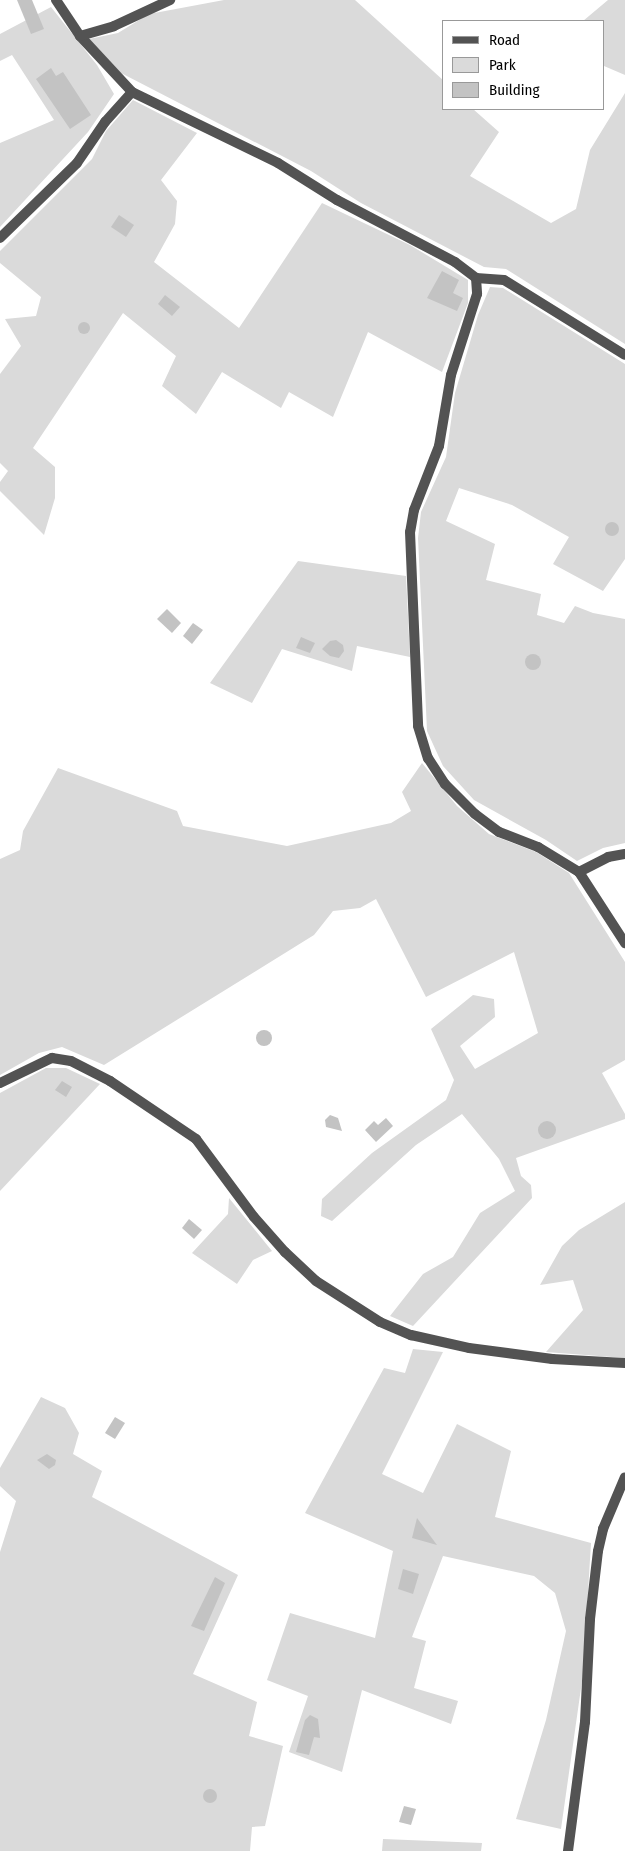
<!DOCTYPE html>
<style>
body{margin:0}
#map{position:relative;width:625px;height:1851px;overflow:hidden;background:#fff;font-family:"Fira Sans Condensed",sans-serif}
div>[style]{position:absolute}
.green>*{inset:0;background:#dadada}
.building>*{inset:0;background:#c3c3c3}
.round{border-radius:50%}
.street>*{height:10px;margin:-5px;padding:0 5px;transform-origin:5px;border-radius:5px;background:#535353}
span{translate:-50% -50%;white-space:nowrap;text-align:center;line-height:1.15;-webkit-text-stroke:4px #fff;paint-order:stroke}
.legend{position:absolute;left:442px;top:20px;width:162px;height:90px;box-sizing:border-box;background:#fff;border:1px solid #999;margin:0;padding:6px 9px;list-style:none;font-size:15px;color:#000}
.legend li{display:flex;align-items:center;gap:10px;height:25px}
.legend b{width:25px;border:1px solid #999}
</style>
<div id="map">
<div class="green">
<i style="clip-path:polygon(224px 0,355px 0,444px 81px,444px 109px,473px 109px,499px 132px,470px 176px,551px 223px,576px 209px,590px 150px,625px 93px,625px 344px,506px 269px,484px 267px,361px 203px,311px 171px,121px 73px,89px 39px,118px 33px,149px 14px)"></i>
<i style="clip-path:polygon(608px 0,625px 0,625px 75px,604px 66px,604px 21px,583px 21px)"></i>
<i style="clip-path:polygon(51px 7px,97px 65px,114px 94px,88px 132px,0 227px,0 143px,54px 120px,12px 55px,0 61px,0 34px)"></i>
<i style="clip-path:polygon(133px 100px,197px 133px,161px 180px,177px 201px,175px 224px,154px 262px,239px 328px,322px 203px,410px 245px,468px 280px,468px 303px,442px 372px,368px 332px,333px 417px,289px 392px,281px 408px,222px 372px,196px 414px,162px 386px,176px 356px,123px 313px,33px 448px,55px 467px,55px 498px,44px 535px,0 491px,0 482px,8px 471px,0 463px,0 374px,21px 346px,5px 319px,36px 316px,41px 297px,0 263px,0 251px,92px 159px,106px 131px)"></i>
<i style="clip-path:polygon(490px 287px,503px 288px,625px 364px,625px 559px,603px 591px,553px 564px,569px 537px,512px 505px,459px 488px,446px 521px,495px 544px,486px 580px,541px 594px,537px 615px,564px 623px,575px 606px,593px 613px,625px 619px,625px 843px,603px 848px,577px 861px,546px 840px,474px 800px,443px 766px,427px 731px,418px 538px,421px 512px,446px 457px,455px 393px,478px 315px)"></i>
<i style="clip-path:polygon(298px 561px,406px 576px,410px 657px,357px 646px,352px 671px,282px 649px,252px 703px,210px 683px)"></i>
<i style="clip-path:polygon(422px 763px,457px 806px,489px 834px,536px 852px,569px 873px,625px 962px,625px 1060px,602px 1073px,625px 1114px,625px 1119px,516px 1158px,521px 1176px,531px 1185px,532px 1198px,413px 1326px,390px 1316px,423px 1274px,453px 1257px,480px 1213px,515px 1191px,499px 1159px,462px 1114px,416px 1145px,332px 1221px,321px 1216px,322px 1199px,372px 1153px,446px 1100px,454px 1080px,431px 1029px,473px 995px,494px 999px,495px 1017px,460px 1046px,475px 1069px,538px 1033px,514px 952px,426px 997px,376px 899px,360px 908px,333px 911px,314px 935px,104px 1065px,62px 1047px,39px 1053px,0 1075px,0 859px,20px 850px,23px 831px,58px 768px,177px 811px,183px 826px,287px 846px,391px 823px,411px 811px,402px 792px)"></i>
<i style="clip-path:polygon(46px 1068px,66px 1068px,100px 1084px,0 1191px,0 1093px)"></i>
<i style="clip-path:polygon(229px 1198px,272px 1251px,253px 1260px,237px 1284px,192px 1253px,228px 1214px)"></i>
<i style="clip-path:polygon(625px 1202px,625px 1358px,546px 1352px,583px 1310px,573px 1280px,540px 1285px,562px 1246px,579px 1230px)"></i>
<i style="clip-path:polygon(413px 1349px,443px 1352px,382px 1474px,423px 1493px,457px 1424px,511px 1451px,495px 1517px,591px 1543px,583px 1674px,561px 1829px,516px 1819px,546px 1720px,566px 1631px,555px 1593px,534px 1576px,443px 1556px,412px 1637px,426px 1641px,414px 1688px,458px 1701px,451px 1724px,362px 1690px,342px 1772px,289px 1752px,308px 1696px,267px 1680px,290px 1613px,375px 1638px,393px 1551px,305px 1513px,384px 1368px,405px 1373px)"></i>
<i style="clip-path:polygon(41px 1397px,65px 1408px,79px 1433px,73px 1454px,102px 1471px,92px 1497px,238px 1575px,193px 1674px,257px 1702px,249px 1736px,283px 1746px,265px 1826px,252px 1827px,250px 1851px,0 1851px,0 1552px,16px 1501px,0 1486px,0 1468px)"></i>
<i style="clip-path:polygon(383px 1839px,482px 1843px,481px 1851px,382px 1851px)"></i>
</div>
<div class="building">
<i style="clip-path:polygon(17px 0,32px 0,44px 29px,31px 34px)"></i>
<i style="clip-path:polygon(51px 68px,56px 76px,63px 72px,91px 115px,70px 129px,36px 79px)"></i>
<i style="clip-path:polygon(119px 215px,134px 225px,126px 237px,111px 227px)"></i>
<i style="clip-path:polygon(442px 271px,459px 280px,453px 293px,463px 298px,457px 311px,427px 298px)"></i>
<i style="clip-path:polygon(165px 295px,180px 307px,172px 316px,158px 304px)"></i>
<i class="round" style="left:78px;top:322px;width:12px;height:12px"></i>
<i class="round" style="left:605px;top:522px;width:14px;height:14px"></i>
<i style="clip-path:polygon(167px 609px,181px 623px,172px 633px,157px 619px)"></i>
<i style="clip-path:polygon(193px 623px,203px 630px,192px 644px,183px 636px)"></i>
<i style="clip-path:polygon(301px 637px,315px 643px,310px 653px,296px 648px)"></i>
<i style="clip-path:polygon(330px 641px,336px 640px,343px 645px,344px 651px,339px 658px,330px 656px,322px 649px)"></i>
<i class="round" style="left:525px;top:654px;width:16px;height:16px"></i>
<i class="round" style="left:256px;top:1030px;width:16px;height:16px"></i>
<i style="clip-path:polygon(62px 1081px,72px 1087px,66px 1097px,55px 1090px)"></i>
<i style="clip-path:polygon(330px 1115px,338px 1118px,342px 1131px,326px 1127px,325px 1120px)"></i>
<i style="clip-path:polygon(386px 1118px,393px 1126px,376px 1142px,365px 1130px,374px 1121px,378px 1125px)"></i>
<i class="round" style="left:538px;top:1121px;width:18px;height:18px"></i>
<i style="clip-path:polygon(189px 1219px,202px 1230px,194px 1239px,182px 1228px)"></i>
<i style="clip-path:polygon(115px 1417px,125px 1423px,115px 1439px,105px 1433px)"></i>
<i style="clip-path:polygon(47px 1454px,56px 1460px,55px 1465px,49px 1469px,37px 1460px)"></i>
<i style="clip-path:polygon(417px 1518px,437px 1545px,412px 1538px)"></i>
<i style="clip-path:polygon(403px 1569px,419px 1574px,413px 1594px,398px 1589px)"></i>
<i style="clip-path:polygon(215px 1577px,225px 1583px,204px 1631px,191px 1626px)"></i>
<i style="clip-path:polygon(310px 1715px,318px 1719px,320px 1738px,314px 1737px,309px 1755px,296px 1752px,305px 1720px)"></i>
<i class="round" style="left:203px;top:1789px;width:14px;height:14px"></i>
<i style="clip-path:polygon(404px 1806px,416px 1809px,411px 1825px,399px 1822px)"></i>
</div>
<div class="street">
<i style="left:56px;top:0;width:43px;rotate:56.3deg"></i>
<i style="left:80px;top:36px;width:76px;rotate:47.1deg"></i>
<i style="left:132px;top:92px;width:162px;rotate:25.9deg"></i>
<i style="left:278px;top:163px;width:70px;rotate:32.1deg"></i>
<i style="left:337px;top:200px;width:133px;rotate:27.7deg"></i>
<i style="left:455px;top:262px;width:26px;rotate:37deg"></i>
<i style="left:476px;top:278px;width:16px;rotate:86deg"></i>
<i style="left:477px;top:294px;width:85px;rotate:107.8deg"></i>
<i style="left:451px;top:375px;width:72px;rotate:99.6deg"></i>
<i style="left:439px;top:446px;width:69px;rotate:111.3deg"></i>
<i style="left:414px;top:510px;width:22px;rotate:100deg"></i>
<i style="left:410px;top:532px;width:194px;rotate:87.6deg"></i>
<i style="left:418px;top:726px;width:34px;rotate:73deg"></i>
<i style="left:428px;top:758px;width:31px;rotate:57deg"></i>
<i style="left:445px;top:784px;width:42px;rotate:45deg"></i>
<i style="left:475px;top:814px;width:30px;rotate:37deg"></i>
<i style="left:499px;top:832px;width:42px;rotate:21deg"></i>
<i style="left:538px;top:847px;width:48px;rotate:31.4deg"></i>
<i style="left:579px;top:872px;width:85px;rotate:57.1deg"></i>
<i style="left:80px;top:36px;width:35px;rotate:-16deg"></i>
<i style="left:114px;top:26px;width:62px;rotate:-24.9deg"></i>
<i style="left:0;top:238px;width:107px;rotate:-44.2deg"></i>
<i style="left:77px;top:163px;width:50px;rotate:-55.7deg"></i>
<i style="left:105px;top:122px;width:40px;rotate:-48deg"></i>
<i style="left:476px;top:278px;width:28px;rotate:4deg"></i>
<i style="left:504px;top:280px;width:142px;rotate:31.8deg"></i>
<i style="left:579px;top:872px;width:33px;rotate:-27deg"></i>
<i style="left:608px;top:857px;width:17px;rotate:-10deg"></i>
<i style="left:0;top:1083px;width:58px;rotate:-25.7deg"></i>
<i style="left:52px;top:1058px;width:19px;rotate:9deg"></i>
<i style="left:71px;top:1061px;width:44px;rotate:27.1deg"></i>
<i style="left:110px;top:1081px;width:104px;rotate:34deg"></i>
<i style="left:196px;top:1139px;width:97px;rotate:53.4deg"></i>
<i style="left:254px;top:1217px;width:47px;rotate:48.5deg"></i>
<i style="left:285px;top:1252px;width:42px;rotate:43.1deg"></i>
<i style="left:316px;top:1281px;width:76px;rotate:32.6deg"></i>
<i style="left:380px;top:1322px;width:34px;rotate:23deg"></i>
<i style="left:411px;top:1335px;width:59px;rotate:12.6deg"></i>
<i style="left:469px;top:1348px;width:84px;rotate:7.5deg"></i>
<i style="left:552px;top:1359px;width:73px;rotate:3.1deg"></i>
<i style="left:568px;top:1851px;width:130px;rotate:-82.5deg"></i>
<i style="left:585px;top:1722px;width:103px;rotate:-87.2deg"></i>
<i style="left:590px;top:1619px;width:68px;rotate:-83.3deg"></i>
<i style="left:598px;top:1551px;width:23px;rotate:-77deg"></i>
<i style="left:603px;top:1529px;width:56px;rotate:-67.1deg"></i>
</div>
<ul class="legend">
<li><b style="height:6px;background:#535353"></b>Road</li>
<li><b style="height:14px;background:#dadada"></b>Park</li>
<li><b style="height:14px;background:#c3c3c3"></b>Building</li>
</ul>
</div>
